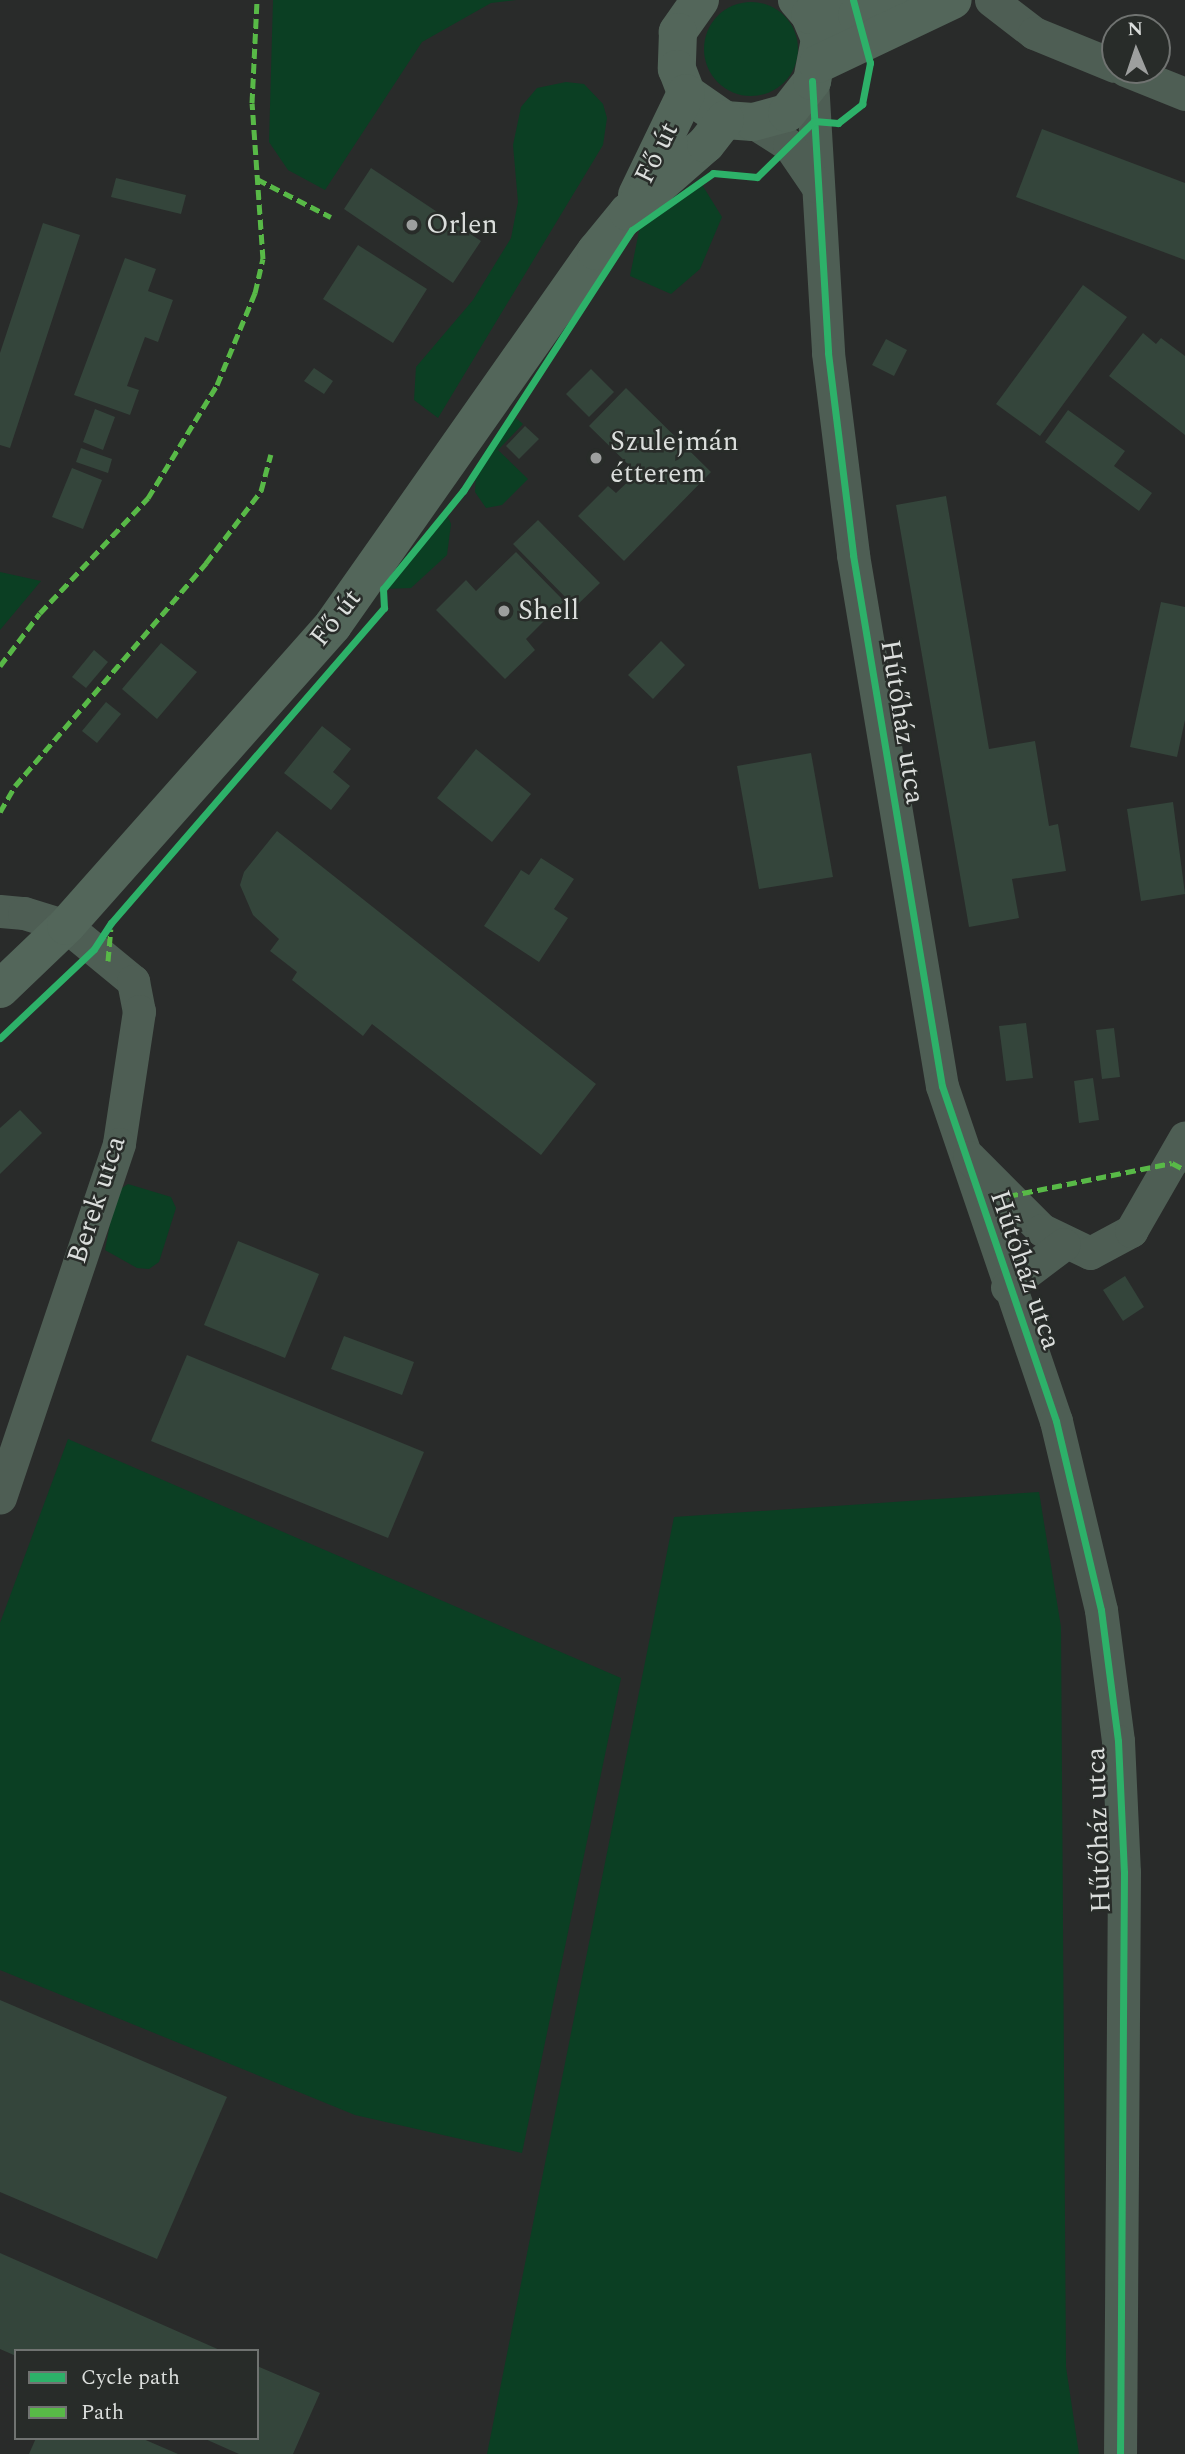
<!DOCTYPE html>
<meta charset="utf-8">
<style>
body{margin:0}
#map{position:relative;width:1185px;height:2454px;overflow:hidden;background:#292b2a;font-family:Spectral,serif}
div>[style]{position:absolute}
.green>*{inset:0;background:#0b3f23}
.round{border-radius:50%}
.building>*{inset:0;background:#34453b}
.minor>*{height:33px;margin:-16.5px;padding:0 16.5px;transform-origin:16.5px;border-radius:16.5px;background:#4e5e54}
.major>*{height:38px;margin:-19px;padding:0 19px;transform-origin:19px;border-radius:19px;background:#53665a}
.quiet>*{height:5px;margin-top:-2.5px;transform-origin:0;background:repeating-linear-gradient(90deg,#58b947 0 10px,transparent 0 15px)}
.cycleway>*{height:7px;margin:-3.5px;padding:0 3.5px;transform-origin:3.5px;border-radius:3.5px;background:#2db169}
.dots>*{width:19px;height:19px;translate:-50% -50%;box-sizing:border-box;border:4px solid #282c29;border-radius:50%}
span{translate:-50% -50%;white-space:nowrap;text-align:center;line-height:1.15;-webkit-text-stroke:5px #282c29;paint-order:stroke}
.street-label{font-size:28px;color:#dbdedc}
.poi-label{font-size:28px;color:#dbdedc}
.left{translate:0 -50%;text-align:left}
.legend{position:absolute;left:14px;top:2349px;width:245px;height:91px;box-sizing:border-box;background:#282c29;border:2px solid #707371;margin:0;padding:9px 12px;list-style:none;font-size:21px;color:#dbdedc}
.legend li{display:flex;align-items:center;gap:14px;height:35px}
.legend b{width:35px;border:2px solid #707371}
.north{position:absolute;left:1101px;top:14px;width:70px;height:70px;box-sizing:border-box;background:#282c29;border:2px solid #707371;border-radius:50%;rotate:358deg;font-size:19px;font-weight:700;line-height:28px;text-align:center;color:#dbdedc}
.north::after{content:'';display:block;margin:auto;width:24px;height:32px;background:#9d9f9e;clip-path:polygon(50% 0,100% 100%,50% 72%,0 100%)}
</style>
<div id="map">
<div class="green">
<i style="clip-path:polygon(273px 0,516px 0,491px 3px,422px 42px,325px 190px,288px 170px,269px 142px)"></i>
<i class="round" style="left:704px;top:2px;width:94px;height:94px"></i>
<i style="clip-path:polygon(566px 82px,584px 84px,603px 104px,607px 118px,603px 145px,438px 418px,414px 400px,416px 367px,473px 300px,511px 238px,518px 202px,513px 145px,521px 107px,537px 88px)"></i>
<i style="clip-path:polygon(701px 183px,722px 217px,700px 269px,671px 294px,630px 276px,640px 226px)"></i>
<i style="clip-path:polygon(516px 418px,523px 424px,498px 450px,528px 479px,502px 505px,486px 508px,475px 492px,476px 471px,486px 449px)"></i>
<i style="clip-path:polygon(445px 509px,451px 524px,447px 555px,411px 588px,383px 589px)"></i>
<i style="clip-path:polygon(0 572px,41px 581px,0 630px)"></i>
<i style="clip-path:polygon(128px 1184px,171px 1197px,176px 1208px,159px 1262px,149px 1269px,137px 1268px,105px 1250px,116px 1192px)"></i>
<i style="clip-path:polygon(68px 1439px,621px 1678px,522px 2153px,355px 2115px,0 1970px,0 1623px)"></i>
<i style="clip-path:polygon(1039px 1492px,1061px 1627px,1066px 2367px,1079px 2454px,487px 2454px,674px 1517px)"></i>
</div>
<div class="building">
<i style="clip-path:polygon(1042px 129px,1185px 183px,1185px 260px,1016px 197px)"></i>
<i style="clip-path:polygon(371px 168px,481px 241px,453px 283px,344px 209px)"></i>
<i style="clip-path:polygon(116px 178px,186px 195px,181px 214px,111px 197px)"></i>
<i style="clip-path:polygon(43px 223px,80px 235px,10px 448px,0 445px,0 353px)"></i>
<i style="clip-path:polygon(358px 245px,427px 289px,393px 343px,323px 299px)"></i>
<i style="clip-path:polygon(125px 258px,156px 269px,148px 291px,173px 300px,158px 342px,145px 337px,127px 386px,139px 390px,130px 415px,74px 395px)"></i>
<i style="clip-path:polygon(1083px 285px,1127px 317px,1040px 436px,996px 404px)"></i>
<i style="clip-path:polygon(1143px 333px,1156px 344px,1161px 338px,1185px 356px,1185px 435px,1109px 376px)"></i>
<i style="clip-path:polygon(886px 339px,907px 350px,894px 376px,872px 365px)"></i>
<i style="clip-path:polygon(314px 368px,333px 381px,324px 394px,304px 381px)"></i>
<i style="clip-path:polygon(591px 369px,614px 392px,589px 417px,566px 394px)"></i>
<i style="clip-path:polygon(626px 388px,711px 472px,624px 561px,578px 516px,608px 486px,616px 493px,637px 473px,589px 426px)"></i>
<i style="clip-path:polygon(95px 409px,115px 417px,103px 450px,83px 442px)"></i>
<i style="clip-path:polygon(1068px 410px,1125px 451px,1114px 466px,1152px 493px,1139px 511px,1045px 442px)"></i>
<i style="clip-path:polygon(525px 426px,539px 439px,519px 459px,506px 446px)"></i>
<i style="clip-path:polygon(81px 448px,112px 459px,108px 473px,76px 462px)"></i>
<i style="clip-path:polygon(72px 468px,102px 480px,83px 529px,52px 517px)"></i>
<i style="clip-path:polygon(946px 496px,989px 749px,1035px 741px,1049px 826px,1058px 824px,1066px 871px,1012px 879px,1019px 918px,969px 927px,896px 505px)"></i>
<i style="clip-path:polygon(538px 520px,600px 583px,575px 607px,513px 544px)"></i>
<i style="clip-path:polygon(516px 552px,564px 601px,526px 639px,535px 650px,505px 679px,436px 610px,466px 580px,476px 591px)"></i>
<i style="clip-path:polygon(1161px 602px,1185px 607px,1185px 720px,1177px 757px,1130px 747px)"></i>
<i style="clip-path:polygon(661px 641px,685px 665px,653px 699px,628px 675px)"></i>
<i style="clip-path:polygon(161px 643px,197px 672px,157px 719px,122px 689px)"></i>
<i style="clip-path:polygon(94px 650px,108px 662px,86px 688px,72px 677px)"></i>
<i style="clip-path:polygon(106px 702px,121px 714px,97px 743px,82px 731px)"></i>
<i style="clip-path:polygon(322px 726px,351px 749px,333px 772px,350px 786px,331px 810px,284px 773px)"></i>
<i style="clip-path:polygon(476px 749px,531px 794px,492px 842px,437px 798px)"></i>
<i style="clip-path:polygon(811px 753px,833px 877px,759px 889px,737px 766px)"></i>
<i style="clip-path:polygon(1173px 802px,1185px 894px,1141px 901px,1127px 809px)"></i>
<i style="clip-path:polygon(277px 831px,596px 1084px,541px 1155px,372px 1024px,363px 1036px,292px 980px,297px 972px,270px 951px,279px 939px,253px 915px,240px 885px,244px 872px)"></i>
<i style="clip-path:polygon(541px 858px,574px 879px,554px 909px,568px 918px,539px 962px,484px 926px,521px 870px,529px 875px)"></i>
<i style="clip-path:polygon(1026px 1023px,1033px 1078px,1006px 1081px,999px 1026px)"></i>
<i style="clip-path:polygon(1114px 1028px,1120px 1077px,1102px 1079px,1096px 1030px)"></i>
<i style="clip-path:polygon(1093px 1078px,1099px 1120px,1079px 1123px,1074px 1081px)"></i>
<i style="clip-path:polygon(20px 1110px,42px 1133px,0 1174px,0 1128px)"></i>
<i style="clip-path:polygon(238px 1241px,319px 1274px,285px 1358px,204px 1325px)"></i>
<i style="clip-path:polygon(1125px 1276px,1144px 1307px,1123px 1321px,1103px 1290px)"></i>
<i style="clip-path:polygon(344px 1336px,414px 1362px,402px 1395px,331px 1369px)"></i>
<i style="clip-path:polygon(187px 1355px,424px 1452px,388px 1538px,151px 1441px)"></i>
<i style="clip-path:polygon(0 2000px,227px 2097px,157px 2259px,0 2192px)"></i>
<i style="clip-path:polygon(0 2253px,222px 2351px,16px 2351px,16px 2356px,0 2349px)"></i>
<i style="clip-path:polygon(257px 2366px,320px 2393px,293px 2454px,239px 2454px,203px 2438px,257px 2438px)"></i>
<i style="clip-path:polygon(36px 2438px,141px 2438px,178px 2454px,29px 2454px)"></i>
</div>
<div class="minor">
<i style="left:991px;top:0;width:54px;rotate:37.5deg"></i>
<i style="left:1034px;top:33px;width:87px;rotate:22.2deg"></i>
<i style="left:1125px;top:70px;width:65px;rotate:21.8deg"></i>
<i style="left:812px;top:81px;width:272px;rotate:86.6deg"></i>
<i style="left:828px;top:353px;width:204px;rotate:82.9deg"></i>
<i style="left:853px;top:555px;width:538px;rotate:80.49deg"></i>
<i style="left:942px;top:1086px;width:354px;rotate:71.2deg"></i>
<i style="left:1056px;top:1421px;width:194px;rotate:76.6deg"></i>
<i style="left:1101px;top:1610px;width:132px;rotate:82.6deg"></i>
<i style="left:1118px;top:1741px;width:131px;rotate:87.4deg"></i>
<i style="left:1124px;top:1872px;width:582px;rotate:90.39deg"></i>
<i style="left:753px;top:122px;width:43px;rotate:32.6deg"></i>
<i style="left:789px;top:145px;width:50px;rotate:55.7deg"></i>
<i style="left:0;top:911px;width:24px;rotate:5deg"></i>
<i style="left:24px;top:913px;width:44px;rotate:17.2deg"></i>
<i style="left:66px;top:926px;width:87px;rotate:39.4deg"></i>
<i style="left:133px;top:981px;width:31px;rotate:79deg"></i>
<i style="left:139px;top:1011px;width:134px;rotate:98.6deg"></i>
<i style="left:119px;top:1144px;width:373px;rotate:108.6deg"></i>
<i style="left:969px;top:1157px;width:103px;rotate:45deg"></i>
<i style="left:1042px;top:1230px;width:53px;rotate:25.6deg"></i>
<i style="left:1090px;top:1253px;width:47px;rotate:-28.2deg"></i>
<i style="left:1131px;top:1231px;width:108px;rotate:-60.1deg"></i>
<i style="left:1007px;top:1287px;width:71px;rotate:-37deg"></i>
</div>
<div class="major">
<i style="left:700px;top:0;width:39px;rotate:125deg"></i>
<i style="left:678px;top:32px;width:37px;rotate:92deg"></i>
<i style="left:677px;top:69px;width:26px;rotate:69deg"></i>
<i style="left:686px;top:93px;width:47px;rotate:34.7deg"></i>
<i style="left:725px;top:120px;width:28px;rotate:4deg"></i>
<i style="left:753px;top:122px;width:35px;rotate:-15deg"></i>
<i style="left:787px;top:113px;width:41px;rotate:-52deg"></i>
<i style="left:812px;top:81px;width:43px;rotate:-79.2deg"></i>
<i style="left:820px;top:39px;width:26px;rotate:-113deg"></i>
<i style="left:810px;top:15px;width:20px;rotate:-131deg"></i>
<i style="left:810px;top:15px;width:47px"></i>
<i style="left:857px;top:15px;width:57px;rotate:-13.1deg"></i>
<i style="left:818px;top:64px;width:149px;rotate:-25.4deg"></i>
<i style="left:637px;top:195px;width:113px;rotate:-64.3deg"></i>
<i style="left:0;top:989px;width:91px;rotate:-43.7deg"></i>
<i style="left:66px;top:926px;width:402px;rotate:-48.4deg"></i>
<i style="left:333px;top:625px;width:457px;rotate:-54.9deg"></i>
<i style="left:596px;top:251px;width:50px;rotate:-50.6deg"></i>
<i style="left:628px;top:212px;width:103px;rotate:-41.1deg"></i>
<i style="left:706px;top:144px;width:31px;rotate:-52deg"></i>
</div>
<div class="quiet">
<i style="left:257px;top:179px;width:83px;rotate:27.2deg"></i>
<i style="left:0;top:666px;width:66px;rotate:-53deg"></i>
<i style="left:40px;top:613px;width:158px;rotate:-46.8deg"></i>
<i style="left:148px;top:498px;width:132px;rotate:-58.6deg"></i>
<i style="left:217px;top:385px;width:100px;rotate:-67.6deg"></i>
<i style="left:255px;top:293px;width:35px;rotate:-77deg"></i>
<i style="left:263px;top:259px;width:156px;rotate:-94deg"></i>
<i style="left:252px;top:103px;width:103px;rotate:-87.2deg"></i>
<i style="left:0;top:812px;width:30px;rotate:-60deg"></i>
<i style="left:15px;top:786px;width:294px;rotate:-49.4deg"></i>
<i style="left:206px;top:563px;width:91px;rotate:-52.6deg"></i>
<i style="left:261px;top:491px;width:38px;rotate:-75deg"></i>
<i style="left:108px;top:961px;width:32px;rotate:-85deg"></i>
<i style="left:1008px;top:1196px;width:167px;rotate:-11.4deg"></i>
<i style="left:1172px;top:1163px;width:15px;rotate:28deg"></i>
</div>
<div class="cycleway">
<i style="left:812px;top:81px;width:272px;rotate:86.6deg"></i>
<i style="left:828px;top:353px;width:204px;rotate:82.9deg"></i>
<i style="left:853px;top:555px;width:538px;rotate:80.49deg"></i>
<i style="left:942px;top:1086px;width:354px;rotate:71.2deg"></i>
<i style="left:1056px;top:1421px;width:194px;rotate:76.6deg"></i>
<i style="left:1101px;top:1610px;width:132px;rotate:82.6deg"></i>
<i style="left:1118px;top:1741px;width:131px;rotate:87.4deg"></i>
<i style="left:1124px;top:1872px;width:582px;rotate:90.39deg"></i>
<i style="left:0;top:1038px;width:129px;rotate:-43.4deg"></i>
<i style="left:94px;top:949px;width:31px;rotate:-57deg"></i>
<i style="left:111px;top:923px;width:417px;rotate:-49.1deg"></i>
<i style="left:384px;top:608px;width:19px;rotate:-93deg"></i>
<i style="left:383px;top:589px;width:127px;rotate:-50.8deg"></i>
<i style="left:463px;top:491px;width:311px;rotate:-57.1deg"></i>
<i style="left:632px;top:230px;width:99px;rotate:-35.1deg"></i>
<i style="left:713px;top:173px;width:44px;rotate:5.2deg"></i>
<i style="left:757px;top:177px;width:80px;rotate:-44.5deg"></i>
<i style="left:814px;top:121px;width:24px;rotate:5deg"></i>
<i style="left:838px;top:123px;width:31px;rotate:-38deg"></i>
<i style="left:862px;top:104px;width:42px;rotate:-79deg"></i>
<i style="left:870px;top:63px;width:65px;rotate:-105.1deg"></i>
</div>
<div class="dots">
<i style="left:412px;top:225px;background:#9d9f9e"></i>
<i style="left:596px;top:458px;background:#9d9f9e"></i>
<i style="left:504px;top:611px;background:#9d9f9e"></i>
</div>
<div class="street-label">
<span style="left:657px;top:153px;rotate:-64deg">Fő út</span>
<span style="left:336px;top:618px;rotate:-52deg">Fő út</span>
<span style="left:902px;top:722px;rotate:81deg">Hűtőház utca</span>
<span style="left:97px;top:1200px;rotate:-72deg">Berek utca</span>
<span style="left:1025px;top:1270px;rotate:71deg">Hűtőház utca</span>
<span style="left:1099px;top:1830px;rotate:-92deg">Hűtőház utca</span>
</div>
<div class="poi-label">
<span class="left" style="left:426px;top:225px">Orlen</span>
<span class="left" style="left:610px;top:458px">Szulejmán<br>étterem</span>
<span class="left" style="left:518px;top:611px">Shell</span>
</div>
<ul class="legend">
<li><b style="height:9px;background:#2db169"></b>Cycle path</li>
<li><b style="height:9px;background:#58b947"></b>Path</li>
</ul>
<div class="north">N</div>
</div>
